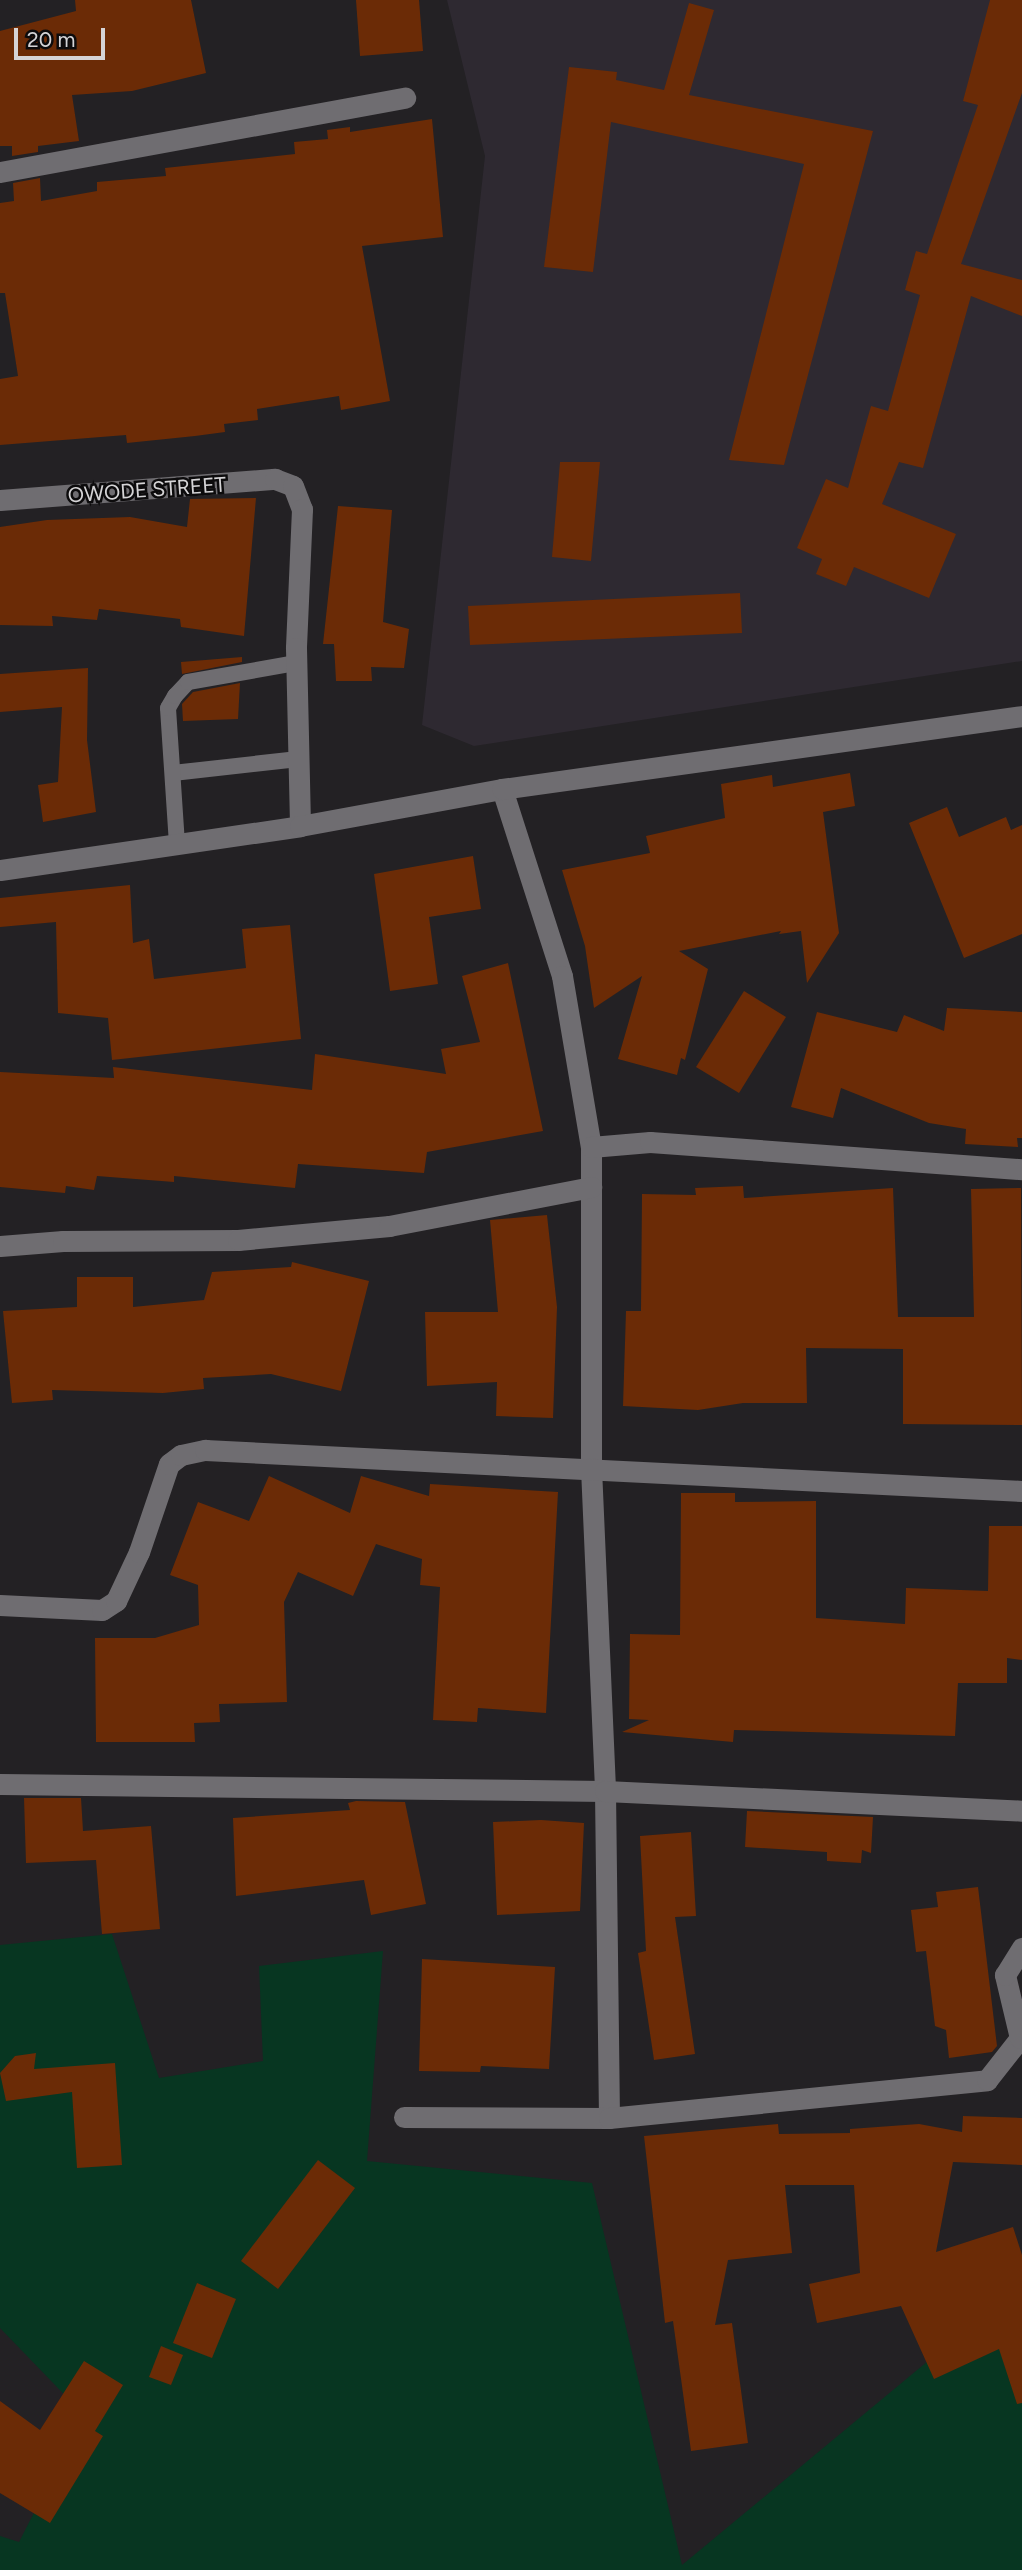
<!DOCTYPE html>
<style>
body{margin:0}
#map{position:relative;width:1022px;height:2570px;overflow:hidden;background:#232124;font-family:Figtree,sans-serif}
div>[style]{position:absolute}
.built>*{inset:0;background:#2e2931}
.green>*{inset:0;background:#073621}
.building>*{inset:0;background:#6b2b06}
.lane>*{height:16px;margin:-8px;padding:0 8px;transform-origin:8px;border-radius:8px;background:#6f6d71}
.street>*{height:21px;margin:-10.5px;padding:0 10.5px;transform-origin:10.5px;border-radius:10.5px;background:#6f6d71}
.secondary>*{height:21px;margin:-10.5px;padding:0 10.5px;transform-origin:10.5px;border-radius:10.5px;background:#6f6d71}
span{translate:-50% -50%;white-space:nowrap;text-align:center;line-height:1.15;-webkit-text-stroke:5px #0c0b0c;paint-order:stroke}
.street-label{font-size:21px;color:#d5d4d6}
.scale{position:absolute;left:14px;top:28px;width:91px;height:32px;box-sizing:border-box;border:4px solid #d5d4d6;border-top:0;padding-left:9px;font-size:21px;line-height:24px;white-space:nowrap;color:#d5d4d6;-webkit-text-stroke:5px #0c0b0c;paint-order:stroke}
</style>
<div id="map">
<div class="built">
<i style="clip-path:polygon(447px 0,1022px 0,1022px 661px,474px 746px,422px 725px,485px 156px)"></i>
</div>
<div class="green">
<i style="clip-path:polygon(112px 1934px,159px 2078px,263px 2061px,259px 1966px,383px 1951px,367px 2161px,592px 2183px,682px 2565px,1022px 2283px,1022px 2570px,0 2570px,0 2536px,19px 2542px,84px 2415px,0 2328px,0 1945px)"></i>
</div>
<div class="building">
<i style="clip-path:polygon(75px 0,191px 0,206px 73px,132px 91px,72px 95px,79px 141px,38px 146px,38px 152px,12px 156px,12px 146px,0 146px,0 31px,76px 11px)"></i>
<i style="clip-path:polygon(356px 0,419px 0,423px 51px,360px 56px)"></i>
<i style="clip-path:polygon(990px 0,1022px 0,1022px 93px,961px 264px,1022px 280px,1022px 316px,971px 296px,923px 468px,899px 462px,882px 504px,956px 534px,929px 598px,854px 567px,846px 586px,816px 574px,822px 559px,797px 548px,826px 479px,848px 488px,871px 406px,888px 411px,920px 295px,905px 290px,916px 251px,927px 254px,978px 105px,963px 101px)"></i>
<i style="clip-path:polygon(689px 3px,714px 10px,689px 95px,873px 131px,784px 465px,729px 460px,804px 164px,611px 122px,593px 272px,544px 267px,569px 67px,617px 72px,616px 80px,664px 90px)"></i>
<i style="clip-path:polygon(432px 119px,443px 237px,362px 246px,390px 401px,341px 410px,339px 396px,257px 409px,258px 420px,224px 424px,225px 432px,195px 436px,127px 443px,126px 435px,0 445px,0 379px,18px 376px,5px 293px,0 293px,0 203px,14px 201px,13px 183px,40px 178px,41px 201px,97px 191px,97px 182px,166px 176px,165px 168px,295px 154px,294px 142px,328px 139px,327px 130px,350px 127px,350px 132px)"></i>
<i style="clip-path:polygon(560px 462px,600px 462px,591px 561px,552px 557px)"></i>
<i style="clip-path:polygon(256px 498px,244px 636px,181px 627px,180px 619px,99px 609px,97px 620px,52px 616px,53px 626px,0 625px,0 527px,47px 520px,130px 517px,187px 527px,190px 499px)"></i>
<i style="clip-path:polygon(338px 506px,392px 510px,383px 622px,409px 629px,404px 668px,371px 667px,372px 681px,336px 681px,334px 644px,323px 644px)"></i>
<i style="clip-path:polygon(740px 593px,742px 633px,470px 645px,468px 606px)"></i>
<i style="clip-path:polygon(242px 657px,242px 662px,182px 674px,181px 662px)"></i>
<i style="clip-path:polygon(88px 668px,87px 740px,96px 812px,43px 822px,38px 785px,58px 782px,62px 707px,0 712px,0 674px)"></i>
<i style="clip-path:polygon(240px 683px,238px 719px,183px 721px,182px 704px,193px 692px)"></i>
<i style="clip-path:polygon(850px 773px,855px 806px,823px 812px,839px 933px,807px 983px,801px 931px,779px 934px,781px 931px,679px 951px,708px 969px,685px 1060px,681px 1058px,677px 1075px,618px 1059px,642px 976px,594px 1008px,585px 946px,562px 870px,650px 853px,646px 836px,725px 818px,721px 784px,772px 775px,773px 787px)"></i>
<i style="clip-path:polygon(947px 807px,959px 837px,1006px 817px,1011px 830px,1022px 825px,1022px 934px,964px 958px,909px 823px)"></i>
<i style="clip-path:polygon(473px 856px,481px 909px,429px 917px,438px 984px,390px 991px,374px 874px)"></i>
<i style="clip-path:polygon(130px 885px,133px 943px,149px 939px,154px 979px,246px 968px,242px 929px,290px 925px,301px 1039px,112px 1060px,108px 1018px,58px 1013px,56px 922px,0 927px,0 898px)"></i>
<i style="clip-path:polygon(508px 963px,543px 1131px,427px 1152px,424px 1173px,298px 1164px,295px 1188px,174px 1176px,174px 1182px,97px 1176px,94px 1190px,66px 1186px,65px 1193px,0 1187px,0 1072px,114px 1078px,113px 1067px,312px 1090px,315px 1054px,446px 1074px,441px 1049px,480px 1042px,462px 976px)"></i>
<i style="clip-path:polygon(744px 991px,786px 1017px,739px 1093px,696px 1067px)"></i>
<i style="clip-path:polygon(947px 1008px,1022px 1012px,1022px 1138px,1017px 1138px,1018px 1147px,965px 1144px,966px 1129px,929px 1123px,841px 1088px,833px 1118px,791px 1107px,817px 1012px,897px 1032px,904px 1015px,944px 1031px)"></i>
<i style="clip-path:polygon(743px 1186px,744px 1198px,893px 1188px,898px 1317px,974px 1317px,971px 1189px,1021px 1188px,1022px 1425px,903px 1424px,903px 1349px,806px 1348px,807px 1403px,743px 1403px,698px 1410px,623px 1406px,626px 1311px,641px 1311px,642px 1194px,696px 1195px,695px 1188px)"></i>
<i style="clip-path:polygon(547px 1215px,557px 1307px,553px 1418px,496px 1416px,497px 1382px,427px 1386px,425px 1312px,498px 1312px,490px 1220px)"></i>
<i style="clip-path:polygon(292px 1262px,369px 1281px,341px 1391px,271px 1374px,203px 1378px,204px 1389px,163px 1393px,52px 1390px,53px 1400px,12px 1403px,3px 1311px,77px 1307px,77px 1277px,133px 1277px,133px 1307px,204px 1300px,212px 1272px,291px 1267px)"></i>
<i style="clip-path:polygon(269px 1476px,350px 1513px,361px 1476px,429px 1496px,430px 1484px,558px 1492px,546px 1713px,478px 1708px,477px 1722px,433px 1720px,440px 1587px,420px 1585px,422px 1559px,376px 1544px,353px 1596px,298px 1572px,284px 1602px,287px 1702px,219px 1704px,220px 1722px,194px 1723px,195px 1742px,96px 1742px,95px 1638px,155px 1638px,199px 1625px,198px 1585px,170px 1575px,198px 1502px,249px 1521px)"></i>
<i style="clip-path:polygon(681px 1493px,735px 1493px,735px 1502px,816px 1501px,816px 1618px,905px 1624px,906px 1588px,988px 1591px,989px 1526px,1022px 1526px,1022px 1660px,1007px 1658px,1007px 1683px,958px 1683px,955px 1736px,734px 1730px,733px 1742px,622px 1732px,649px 1720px,629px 1719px,630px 1634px,680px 1635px)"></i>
<i style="clip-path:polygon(24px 1798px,81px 1798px,83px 1831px,151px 1826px,160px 1929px,102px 1934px,96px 1860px,26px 1863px)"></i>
<i style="clip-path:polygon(356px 1801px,405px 1802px,426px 1904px,371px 1915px,364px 1880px,236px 1896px,233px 1818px,350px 1810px,348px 1803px)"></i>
<i style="clip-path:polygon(747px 1811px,873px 1817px,871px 1853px,862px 1850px,861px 1863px,827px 1861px,827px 1852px,745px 1847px)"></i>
<i style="clip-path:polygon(541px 1820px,584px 1823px,580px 1911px,497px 1915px,493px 1822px)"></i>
<i style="clip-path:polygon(691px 1832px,696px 1916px,675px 1917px,695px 2054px,654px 2060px,638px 1953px,646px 1951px,640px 1836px)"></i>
<i style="clip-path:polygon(978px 1887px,997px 2046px,992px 2052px,949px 2058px,946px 2030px,935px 2026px,926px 1951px,916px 1952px,911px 1910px,938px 1907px,936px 1892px)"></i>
<i style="clip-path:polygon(422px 1959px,555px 1967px,549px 2069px,481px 2066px,480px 2072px,419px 2071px)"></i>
<i style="clip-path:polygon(36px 2053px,34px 2069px,115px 2063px,122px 2165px,77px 2168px,72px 2092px,6px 2101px,0 2073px,15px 2056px)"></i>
<i style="clip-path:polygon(963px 2116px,1022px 2118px,1022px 2165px,953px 2162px,936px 2252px,1013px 2227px,1022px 2255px,1022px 2403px,1017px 2404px,999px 2349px,934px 2379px,901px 2306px,817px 2323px,809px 2284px,860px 2273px,854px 2185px,785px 2185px,792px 2253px,728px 2260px,715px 2325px,732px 2323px,748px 2443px,691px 2451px,673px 2321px,665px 2323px,644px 2136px,778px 2124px,779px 2134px,850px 2133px,850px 2129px,919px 2124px,962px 2132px)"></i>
<i style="clip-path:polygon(318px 2160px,355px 2188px,278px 2289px,241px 2261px)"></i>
<i style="clip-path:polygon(197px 2283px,236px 2299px,212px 2358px,173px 2343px)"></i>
<i style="clip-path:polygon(161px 2346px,183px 2355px,171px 2385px,149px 2377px)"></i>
<i style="clip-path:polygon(84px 2361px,123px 2385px,95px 2431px,103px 2436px,50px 2523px,0 2493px,0 2401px,40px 2430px)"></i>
</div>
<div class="lane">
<i style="left:173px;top:773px;width:126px;rotate:-6.4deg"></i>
<i style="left:177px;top:844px;width:136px;rotate:-93.8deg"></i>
<i style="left:168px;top:708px;width:14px;rotate:-60deg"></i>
<i style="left:175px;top:696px;width:19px;rotate:-47deg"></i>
<i style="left:188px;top:682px;width:110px;rotate:-10deg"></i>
</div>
<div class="street">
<i style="left:0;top:172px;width:412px;rotate:-10.4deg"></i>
<i style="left:0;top:500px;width:276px;rotate:-4.4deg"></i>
<i style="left:275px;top:479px;width:19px;rotate:21deg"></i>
<i style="left:293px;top:486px;width:25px;rotate:69deg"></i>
<i style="left:302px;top:509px;width:139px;rotate:92.5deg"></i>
<i style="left:296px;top:648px;width:178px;rotate:88.7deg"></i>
<i style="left:502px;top:789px;width:196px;rotate:72.2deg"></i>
<i style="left:562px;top:976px;width:173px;rotate:80.4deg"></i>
<i style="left:591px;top:1147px;width:321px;rotate:90deg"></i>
<i style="left:591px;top:1468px;width:323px;rotate:87.5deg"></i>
<i style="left:605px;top:1791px;width:327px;rotate:89.3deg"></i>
<i style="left:591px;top:1147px;width:59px;rotate:-4.8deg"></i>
<i style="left:650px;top:1142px;width:373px;rotate:4.2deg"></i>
<i style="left:0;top:1246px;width:63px;rotate:-4.5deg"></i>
<i style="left:63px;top:1241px;width:175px;rotate:-0.3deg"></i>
<i style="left:238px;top:1240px;width:152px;rotate:-5.3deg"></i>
<i style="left:389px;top:1226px;width:206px;rotate:-10.9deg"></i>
<i style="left:0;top:1605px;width:102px;rotate:2.8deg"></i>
<i style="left:102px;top:1610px;width:17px;rotate:-33deg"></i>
<i style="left:116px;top:1601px;width:54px;rotate:-64.9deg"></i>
<i style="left:139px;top:1552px;width:93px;rotate:-71.2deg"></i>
<i style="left:169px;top:1464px;width:15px;rotate:-37deg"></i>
<i style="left:181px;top:1455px;width:25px;rotate:-12deg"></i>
<i style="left:205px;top:1450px;width:818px;rotate:2.87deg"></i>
<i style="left:0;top:1784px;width:605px;rotate:0.66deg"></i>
<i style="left:605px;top:1791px;width:417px;rotate:2.7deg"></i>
<i style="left:404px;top:2117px;width:205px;rotate:0.3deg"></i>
<i style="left:609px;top:2118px;width:380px;rotate:-5.7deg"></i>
<i style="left:987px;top:2080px;width:53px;rotate:-51.8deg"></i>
<i style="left:1020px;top:2038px;width:65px;rotate:-103.4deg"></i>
<i style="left:1005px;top:1975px;width:32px;rotate:-58deg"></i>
</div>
<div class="secondary">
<i style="left:0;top:870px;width:303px;rotate:-8.3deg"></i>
<i style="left:300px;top:826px;width:205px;rotate:-10.4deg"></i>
<i style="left:502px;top:789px;width:525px;rotate:-7.99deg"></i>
</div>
<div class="street-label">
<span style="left:147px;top:490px;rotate:-4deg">OWODE STREET</span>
</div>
<div class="scale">20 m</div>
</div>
